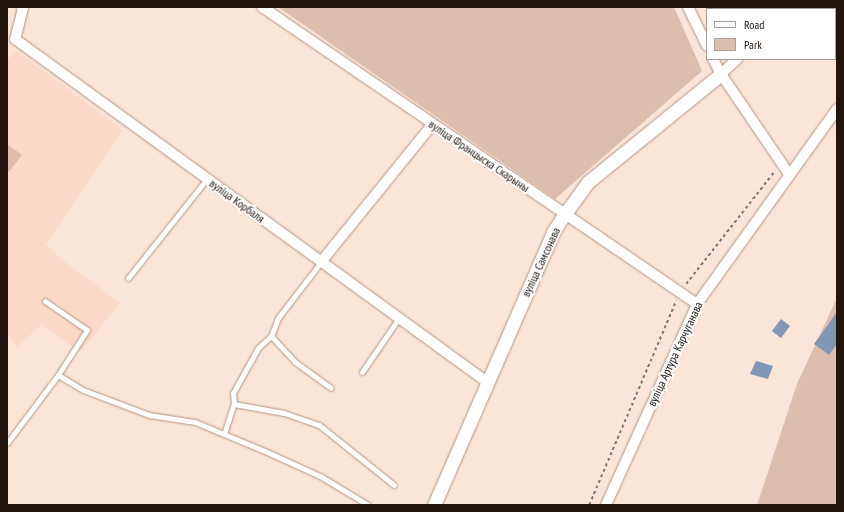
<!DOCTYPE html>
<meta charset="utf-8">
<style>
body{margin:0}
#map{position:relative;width:844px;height:512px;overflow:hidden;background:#fbe5d9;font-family:"PT Sans Narrow",sans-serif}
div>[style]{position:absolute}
.built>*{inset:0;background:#fddac7}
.green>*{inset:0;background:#ddbdac}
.water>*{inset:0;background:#8098b5}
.path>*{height:1.5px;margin-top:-0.75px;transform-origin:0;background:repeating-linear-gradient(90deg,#87766d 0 3px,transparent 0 6px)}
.roads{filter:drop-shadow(0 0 1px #b69481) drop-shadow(0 0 1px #b69481)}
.service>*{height:5px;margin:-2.5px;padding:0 2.5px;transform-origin:2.5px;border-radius:2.5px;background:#fff}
.minor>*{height:10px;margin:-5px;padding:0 5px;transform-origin:5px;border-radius:5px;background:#fff}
.tertiary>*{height:13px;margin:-6.5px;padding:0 6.5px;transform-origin:6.5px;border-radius:6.5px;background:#fff}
span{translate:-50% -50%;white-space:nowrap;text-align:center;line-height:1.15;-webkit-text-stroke:4px #fff;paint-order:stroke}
.street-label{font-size:12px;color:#21150e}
.frame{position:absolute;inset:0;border:8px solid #21150e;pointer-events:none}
.legend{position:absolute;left:706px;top:8px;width:130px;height:52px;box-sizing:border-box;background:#fff;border:1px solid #a6a19f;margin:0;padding:5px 7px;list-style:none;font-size:12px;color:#21150e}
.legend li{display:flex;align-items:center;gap:8px;height:20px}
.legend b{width:20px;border:1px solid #a6a19f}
</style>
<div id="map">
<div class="built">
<i style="clip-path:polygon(18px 52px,123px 130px,46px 244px,57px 256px,120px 303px,81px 351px,75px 349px,41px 325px,17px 347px,7px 335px,7px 61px,12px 53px)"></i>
</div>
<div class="green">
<i style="clip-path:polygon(278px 7px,674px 7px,702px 71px,555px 199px)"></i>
<i style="clip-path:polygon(7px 144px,22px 155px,9px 172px,7px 170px)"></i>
<i style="clip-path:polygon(837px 298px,837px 505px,757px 505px,797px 384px)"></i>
</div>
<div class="water">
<i style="clip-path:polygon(837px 312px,837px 344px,829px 355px,814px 344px)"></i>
<i style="clip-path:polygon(781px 319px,790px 326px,781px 338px,772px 331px)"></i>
<i style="clip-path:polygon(756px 361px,773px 366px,768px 379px,750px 374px)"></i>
</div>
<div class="path">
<i style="left:686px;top:284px;width:144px;rotate:-51.8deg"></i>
<i style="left:589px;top:505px;width:222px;rotate:-66.9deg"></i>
</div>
<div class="roads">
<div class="service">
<i style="left:321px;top:262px;width:71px;rotate:127.5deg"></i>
<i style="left:278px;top:318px;width:19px;rotate:111deg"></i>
<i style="left:271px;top:336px;width:35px;rotate:47deg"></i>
<i style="left:295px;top:362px;width:44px;rotate:35.8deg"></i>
<i style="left:128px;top:278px;width:125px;rotate:-51.5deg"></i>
<i style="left:362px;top:372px;width:65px;rotate:-55.6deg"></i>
<i style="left:58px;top:375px;width:29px;rotate:31deg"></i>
<i style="left:83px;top:390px;width:71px;rotate:20.7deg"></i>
<i style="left:149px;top:415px;width:47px;rotate:8.7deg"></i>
<i style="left:195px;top:422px;width:78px;rotate:22.6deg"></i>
<i style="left:267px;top:452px;width:58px;rotate:24.4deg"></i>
<i style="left:320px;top:476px;width:56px;rotate:31.1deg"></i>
<i style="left:234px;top:404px;width:51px;rotate:10.2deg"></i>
<i style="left:284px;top:413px;width:37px;rotate:19deg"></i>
<i style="left:319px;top:425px;width:96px;rotate:38.7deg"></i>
<i style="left:224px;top:434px;width:32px;rotate:-72deg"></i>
<i style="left:234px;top:404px;width:11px;rotate:-95deg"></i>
<i style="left:233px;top:393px;width:51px;rotate:-60.9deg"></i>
<i style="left:258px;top:348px;width:18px;rotate:-43deg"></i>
<i style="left:7px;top:443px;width:85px;rotate:-53.1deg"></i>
<i style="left:58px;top:375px;width:54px;rotate:-57.2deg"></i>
<i style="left:87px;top:330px;width:51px;rotate:-145.4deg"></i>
</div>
<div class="minor">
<i style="left:22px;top:7px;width:1px;rotate:45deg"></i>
<i style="left:23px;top:8px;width:32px;rotate:104deg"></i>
<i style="left:15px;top:39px;width:583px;rotate:36.01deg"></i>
<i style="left:262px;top:7px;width:527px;rotate:34.32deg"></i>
<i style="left:688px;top:7px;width:43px;rotate:64deg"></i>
<i style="left:779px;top:9px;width:2px;rotate:-63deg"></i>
<i style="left:713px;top:59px;width:17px;rotate:62deg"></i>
<i style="left:721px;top:74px;width:121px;rotate:55.8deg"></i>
<i style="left:721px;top:74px;width:22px;rotate:-43deg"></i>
<i style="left:321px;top:262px;width:176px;rotate:-51deg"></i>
<i style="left:606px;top:505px;width:221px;rotate:-65.6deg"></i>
<i style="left:697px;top:304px;width:240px;rotate:-54.3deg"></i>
</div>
<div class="tertiary">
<i style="left:434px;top:505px;width:298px;rotate:-66.4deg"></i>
<i style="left:553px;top:232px;width:20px;rotate:-57deg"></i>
<i style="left:564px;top:215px;width:41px;rotate:-54deg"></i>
<i style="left:588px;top:182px;width:171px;rotate:-39.1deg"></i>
</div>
</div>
<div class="street-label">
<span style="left:479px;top:156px;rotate:34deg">вуліца Францыска Скарыны</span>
<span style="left:237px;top:201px;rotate:36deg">вуліца Корбаля</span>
<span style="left:541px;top:262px;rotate:-65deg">вуліца Самсонава</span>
<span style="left:675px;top:354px;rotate:-65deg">вуліца Артура Карчуганава</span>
</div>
<div class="frame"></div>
<ul class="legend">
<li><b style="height:5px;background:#fff"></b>Road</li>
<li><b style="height:11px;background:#ddbdac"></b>Park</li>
</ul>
</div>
